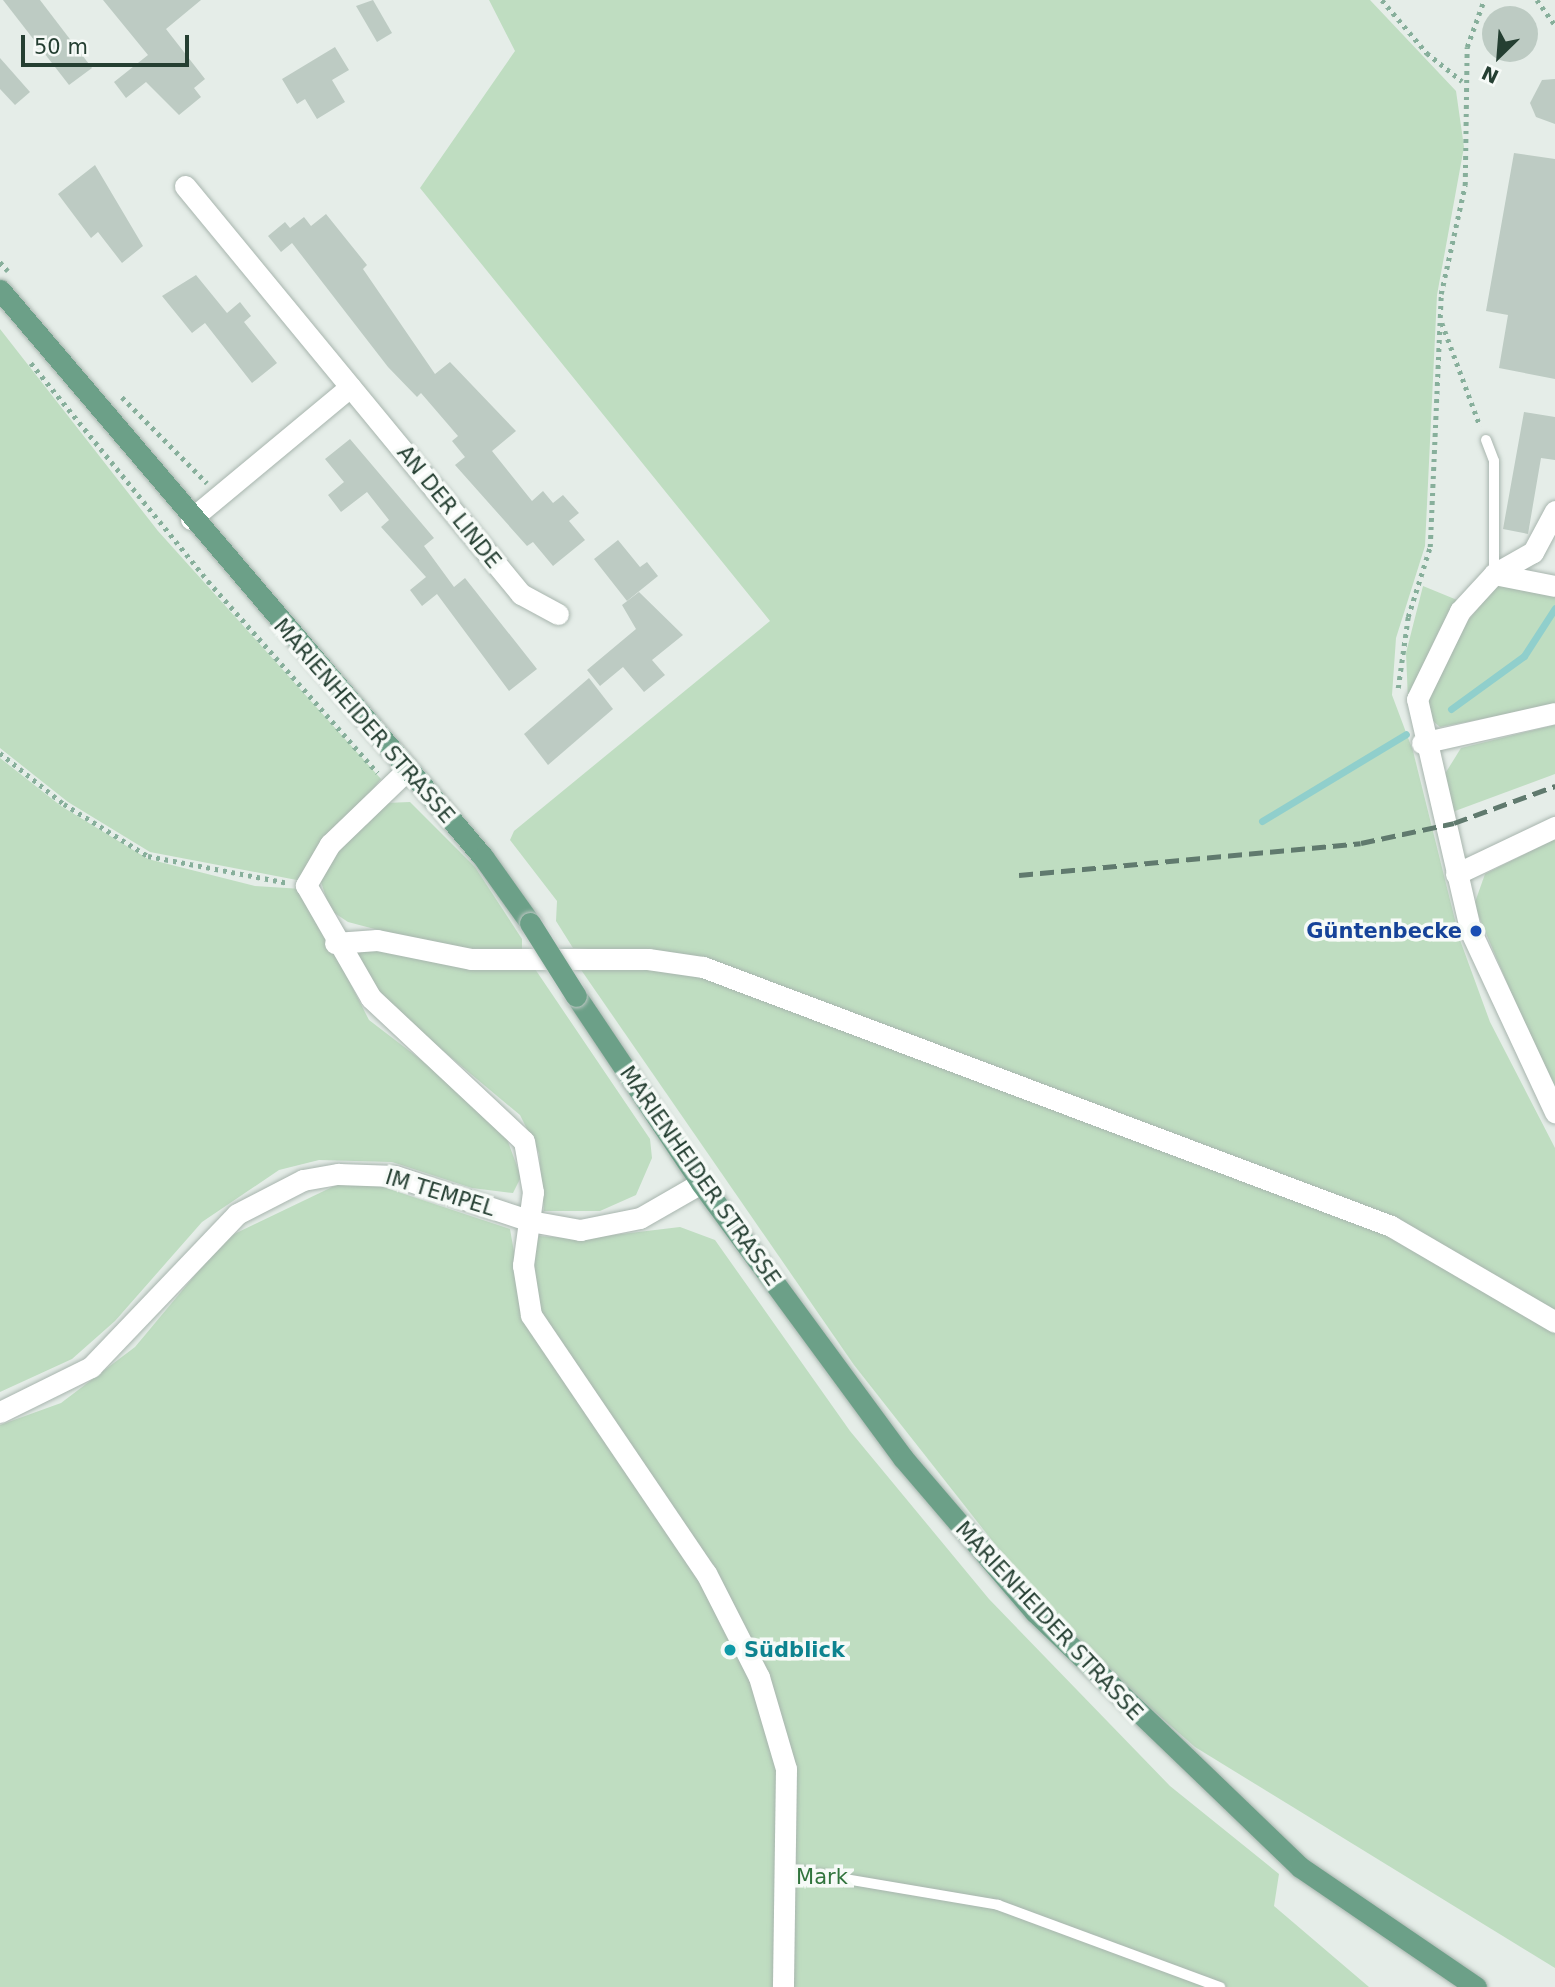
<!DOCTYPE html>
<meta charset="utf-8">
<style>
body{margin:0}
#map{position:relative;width:1555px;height:1987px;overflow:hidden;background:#e5ede8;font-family:"DejaVu Sans",sans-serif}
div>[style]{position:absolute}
.green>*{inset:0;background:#bfddc1}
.stream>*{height:7px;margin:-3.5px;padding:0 3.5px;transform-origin:3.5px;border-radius:3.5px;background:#90cfcc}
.building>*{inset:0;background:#bdcbc3}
.round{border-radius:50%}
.path>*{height:4.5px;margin-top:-2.25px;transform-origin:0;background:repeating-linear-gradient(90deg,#87af9b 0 3.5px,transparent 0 8.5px)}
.roads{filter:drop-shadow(0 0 2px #a8b5ae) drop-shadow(0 0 2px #a8b5ae)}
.lane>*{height:10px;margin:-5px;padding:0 5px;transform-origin:5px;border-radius:5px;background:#fff}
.street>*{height:21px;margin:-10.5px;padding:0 10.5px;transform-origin:10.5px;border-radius:10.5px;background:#fff}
.primary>*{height:21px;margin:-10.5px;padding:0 10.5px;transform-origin:10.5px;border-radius:10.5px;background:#6ca088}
.rail>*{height:5px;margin-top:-2.5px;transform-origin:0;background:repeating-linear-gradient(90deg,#607a6e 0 14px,transparent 0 21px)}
.bridges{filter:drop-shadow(0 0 2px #c2c9c6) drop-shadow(0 0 2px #c2c9c6)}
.primary-bridge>*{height:21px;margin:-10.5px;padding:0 10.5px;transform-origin:10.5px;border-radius:10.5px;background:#6ca088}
.dots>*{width:19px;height:19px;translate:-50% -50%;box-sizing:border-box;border:4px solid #f6faf7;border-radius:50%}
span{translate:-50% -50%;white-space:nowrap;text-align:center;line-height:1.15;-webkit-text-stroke:7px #f6faf7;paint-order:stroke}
.street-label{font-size:21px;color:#253f32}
.transit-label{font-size:21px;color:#164399;font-weight:700}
.right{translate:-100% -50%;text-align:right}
.culture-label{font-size:21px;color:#0d838f;font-weight:700}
.left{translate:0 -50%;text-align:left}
.park-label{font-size:21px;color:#31743d}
.north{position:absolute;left:1464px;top:21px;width:70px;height:70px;-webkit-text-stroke:5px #f6faf7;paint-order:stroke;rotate:205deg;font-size:19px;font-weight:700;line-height:28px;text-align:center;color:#253f32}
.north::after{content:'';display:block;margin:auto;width:24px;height:32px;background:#253f32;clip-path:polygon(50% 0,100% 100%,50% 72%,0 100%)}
.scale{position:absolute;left:21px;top:35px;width:168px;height:32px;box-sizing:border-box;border:4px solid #253f32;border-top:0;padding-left:9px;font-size:21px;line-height:24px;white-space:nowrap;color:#253f32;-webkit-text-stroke:5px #f6faf7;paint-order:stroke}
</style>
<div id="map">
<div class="green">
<i style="clip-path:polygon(489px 0,1370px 0,1456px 91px,1464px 147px,1437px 295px,1425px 546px,1396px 638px,1392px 695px,1413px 751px,1460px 940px,1490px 1022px,1555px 1148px,1555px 1313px,1396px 1223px,650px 953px,573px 948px,556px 921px,557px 901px,510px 840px,514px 831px,770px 621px,420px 188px,515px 51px)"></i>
<i style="clip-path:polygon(0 329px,158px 531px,381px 779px,302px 881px,150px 852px,68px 802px,0 748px)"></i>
<i style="clip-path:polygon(1499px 583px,1555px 592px,1555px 705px,1440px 727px,1426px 715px,1425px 693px,1446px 647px)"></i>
<i style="clip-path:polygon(1423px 586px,1462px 602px,1439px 631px,1408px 700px,1406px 653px)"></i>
<i style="clip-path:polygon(1555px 725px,1555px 774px,1447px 814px,1443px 777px,1461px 748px)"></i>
<i style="clip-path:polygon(0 758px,61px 806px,148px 859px,255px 886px,302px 889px,369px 1020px,446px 1079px,507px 1139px,521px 1177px,513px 1193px,472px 1188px,392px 1162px,319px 1160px,279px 1170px,202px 1222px,115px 1321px,72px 1359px,0 1392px)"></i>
<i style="clip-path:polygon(410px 802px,475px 867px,522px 939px,522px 951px,443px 947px,348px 922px,330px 910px,321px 882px,326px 862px,385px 803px)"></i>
<i style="clip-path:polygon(1555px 839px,1555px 1096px,1474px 905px,1485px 874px)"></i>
<i style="clip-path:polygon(364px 949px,533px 966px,650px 1139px,652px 1158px,636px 1195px,600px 1211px,544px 1211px,539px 1153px,520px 1115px,386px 1003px,356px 956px)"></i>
<i style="clip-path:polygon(619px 962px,700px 974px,1387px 1230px,1555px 1325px,1555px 1968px,1195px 1747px,1101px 1665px,994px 1543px,854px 1365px,577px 964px)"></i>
<i style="clip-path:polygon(353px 1177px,510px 1229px,525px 1315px,699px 1575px,756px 1695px,769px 1697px,764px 1675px,711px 1573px,535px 1312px,527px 1264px,539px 1236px,580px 1239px,680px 1227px,715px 1240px,850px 1431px,989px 1599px,1170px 1786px,1279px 1874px,1274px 1906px,1369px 1987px,0 1987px,0 1425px,61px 1403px,135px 1347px,226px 1238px)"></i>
</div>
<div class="stream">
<i style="left:1451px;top:709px;width:90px;rotate:-36deg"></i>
<i style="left:1524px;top:656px;width:57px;rotate:-57.1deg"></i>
<i style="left:1262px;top:821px;width:168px;rotate:-31.1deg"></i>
</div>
<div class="building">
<i style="clip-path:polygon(3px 0,40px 0,92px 68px,69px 85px)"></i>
<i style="clip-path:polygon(103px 0,201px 0,166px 29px,205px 79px,194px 88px,201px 97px,179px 115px,146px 82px,126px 98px,114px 82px,148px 55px)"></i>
<i style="clip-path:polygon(373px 0,392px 33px,377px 42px,356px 6px)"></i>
<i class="round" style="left:1482px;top:6px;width:56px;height:56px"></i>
<i style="clip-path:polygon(335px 47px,349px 70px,332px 80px,345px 102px,317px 119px,305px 99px,297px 104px,282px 79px)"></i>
<i style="clip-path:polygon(0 58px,30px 92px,15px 105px,0 89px)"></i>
<i style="clip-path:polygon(1555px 79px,1555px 124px,1536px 117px,1530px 103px,1542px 80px)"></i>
<i style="clip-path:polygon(1514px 153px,1555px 159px,1555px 379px,1499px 368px,1508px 315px,1486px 311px)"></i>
<i style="clip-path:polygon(95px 165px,143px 246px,122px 263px,98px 232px,91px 238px,58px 194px)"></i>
<i style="clip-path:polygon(326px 214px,367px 265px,363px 269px,435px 374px,450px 362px,516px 431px,492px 451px,532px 501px,543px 491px,553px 503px,563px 495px,579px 513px,569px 521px,585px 540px,553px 566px,533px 542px,527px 546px,455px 465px,465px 457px,452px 441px,458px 436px,421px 393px,417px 397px,388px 367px,292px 243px,281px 252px,268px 236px,285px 222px,290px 228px,304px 217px,311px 226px)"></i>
<i style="clip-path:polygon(196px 275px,227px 313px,240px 302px,251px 316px,244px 322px,277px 363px,252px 383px,205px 323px,192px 333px,162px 296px)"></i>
<i style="clip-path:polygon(1524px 412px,1555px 417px,1555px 460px,1541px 458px,1528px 534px,1503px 529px)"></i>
<i style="clip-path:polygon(350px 439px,434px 538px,424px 546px,454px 587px,465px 578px,537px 669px,509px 691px,437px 594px,422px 606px,410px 590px,426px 577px,381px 527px,389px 520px,367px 492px,341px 512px,328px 495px,344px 482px,325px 459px)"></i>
<i style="clip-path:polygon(618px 540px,640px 567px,647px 562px,658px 576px,627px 601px,594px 559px)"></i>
<i style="clip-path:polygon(639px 592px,683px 635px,652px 660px,665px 675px,644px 692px,623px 667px,600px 686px,587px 670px,636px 629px,622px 605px)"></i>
<i style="clip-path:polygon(589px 678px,613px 709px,548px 765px,524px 734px)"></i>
</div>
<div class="path">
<i style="left:1382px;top:0;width:70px;rotate:49.7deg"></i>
<i style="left:1427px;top:53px;width:45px;rotate:38.7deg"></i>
<i style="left:1537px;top:0;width:31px;rotate:54deg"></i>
<i style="left:0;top:262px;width:12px;rotate:48deg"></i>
<i style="left:1442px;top:323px;width:110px;rotate:69.7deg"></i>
<i style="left:31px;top:363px;width:281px;rotate:50.9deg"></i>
<i style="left:208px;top:581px;width:256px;rotate:48.5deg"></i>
<i style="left:122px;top:397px;width:121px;rotate:45.3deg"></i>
<i style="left:1398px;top:688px;width:72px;rotate:-82deg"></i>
<i style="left:1408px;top:617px;width:73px;rotate:-72.6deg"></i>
<i style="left:1430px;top:547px;width:253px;rotate:-87.5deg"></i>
<i style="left:1441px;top:294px;width:112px;rotate:-77.6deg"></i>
<i style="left:1465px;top:185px;width:138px;rotate:-89.2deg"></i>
<i style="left:1467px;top:47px;width:50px;rotate:-70.1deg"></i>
<i style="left:0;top:753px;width:82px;rotate:38.6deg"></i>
<i style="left:64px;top:804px;width:99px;rotate:31.8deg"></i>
<i style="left:148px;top:856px;width:143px;rotate:10.9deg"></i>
</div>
<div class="roads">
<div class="lane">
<i style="left:1486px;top:440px;width:22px;rotate:69deg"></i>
<i style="left:1494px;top:461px;width:113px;rotate:90deg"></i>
<i style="left:786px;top:1869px;width:215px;rotate:9.6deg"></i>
<i style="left:998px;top:1905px;width:237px;rotate:20.3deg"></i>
</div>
<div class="street">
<i style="left:185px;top:186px;width:529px;rotate:50.53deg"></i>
<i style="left:521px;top:594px;width:42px;rotate:28.4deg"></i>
<i style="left:1555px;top:511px;width:47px;rotate:118.2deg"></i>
<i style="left:1533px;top:552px;width:45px;rotate:150.6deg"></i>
<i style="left:1494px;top:574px;width:50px;rotate:132.6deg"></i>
<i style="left:1460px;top:611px;width:98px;rotate:116deg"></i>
<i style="left:1417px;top:699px;width:239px;rotate:77deg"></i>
<i style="left:1471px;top:932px;width:199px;rotate:65deg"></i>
<i style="left:191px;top:519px;width:207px;rotate:-39.7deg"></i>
<i style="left:1494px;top:574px;width:62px;rotate:11.1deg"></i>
<i style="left:1422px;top:743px;width:136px;rotate:-12.7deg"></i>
<i style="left:407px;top:770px;width:107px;rotate:136.1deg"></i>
<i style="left:330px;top:844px;width:48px;rotate:120.3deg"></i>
<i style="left:306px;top:885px;width:130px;rotate:60.1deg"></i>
<i style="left:371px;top:998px;width:209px;rotate:43.1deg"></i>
<i style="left:524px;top:1141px;width:52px;rotate:80deg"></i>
<i style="left:533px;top:1192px;width:74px;rotate:97.8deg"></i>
<i style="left:523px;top:1265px;width:51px;rotate:80.9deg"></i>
<i style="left:531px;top:1315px;width:312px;rotate:55.9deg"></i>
<i style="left:706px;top:1573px;width:117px;rotate:63deg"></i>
<i style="left:759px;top:1677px;width:96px;rotate:73.6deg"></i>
<i style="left:786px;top:1769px;width:218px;rotate:90.8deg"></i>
<i style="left:1456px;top:874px;width:110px;rotate:-25.4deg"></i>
<i style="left:335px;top:943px;width:42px;rotate:-4.1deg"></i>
<i style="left:377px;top:940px;width:96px;rotate:11.4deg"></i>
<i style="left:471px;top:959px;width:177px"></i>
<i style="left:648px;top:959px;width:56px;rotate:8.3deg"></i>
<i style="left:703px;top:967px;width:735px;rotate:20.63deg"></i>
<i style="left:1391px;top:1226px;width:190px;rotate:30.3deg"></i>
<i style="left:0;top:1412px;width:102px;rotate:-26.3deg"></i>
<i style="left:91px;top:1367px;width:211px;rotate:-46.3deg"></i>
<i style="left:237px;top:1214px;width:74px;rotate:-27.3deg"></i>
<i style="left:303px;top:1180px;width:36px;rotate:-10deg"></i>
<i style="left:338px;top:1174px;width:57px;rotate:2deg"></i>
<i style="left:395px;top:1176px;width:142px;rotate:18.4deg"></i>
<i style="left:530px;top:1221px;width:51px;rotate:10.2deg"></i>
<i style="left:580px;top:1230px;width:61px;rotate:-11.3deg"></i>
<i style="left:640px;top:1218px;width:70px;rotate:-29.8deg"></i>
</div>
<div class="primary">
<i style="left:0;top:290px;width:745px;rotate:49.57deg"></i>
<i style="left:483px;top:857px;width:81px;rotate:54.5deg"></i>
<i style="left:576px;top:996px;width:225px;rotate:56.2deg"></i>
<i style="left:701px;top:1183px;width:341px;rotate:53.7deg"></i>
<i style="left:903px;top:1458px;width:203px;rotate:49.4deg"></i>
<i style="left:1035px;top:1612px;width:368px;rotate:43.9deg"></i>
<i style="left:1300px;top:1867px;width:213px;rotate:34.3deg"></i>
</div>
</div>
<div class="rail">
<i style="left:1019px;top:875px;width:343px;rotate:-5.3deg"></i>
<i style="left:1361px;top:843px;width:95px;rotate:-12.1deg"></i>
<i style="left:1454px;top:823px;width:108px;rotate:-20.1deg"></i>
</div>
<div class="bridges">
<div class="primary-bridge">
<i style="left:530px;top:923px;width:86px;rotate:57.8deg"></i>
</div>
</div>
<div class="dots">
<i style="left:1476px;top:931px;background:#1a4fb4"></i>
<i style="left:730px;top:1650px;background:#0f9aa8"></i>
</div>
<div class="street-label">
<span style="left:449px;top:507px;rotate:51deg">AN DER LINDE</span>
<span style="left:364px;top:721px;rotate:49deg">MARIENHEIDER STRASSE</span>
<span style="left:700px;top:1176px;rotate:55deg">MARIENHEIDER STRASSE</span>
<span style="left:440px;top:1193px;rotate:17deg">IM TEMPEL</span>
<span style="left:1049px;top:1621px;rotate:47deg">MARIENHEIDER STRASSE</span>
</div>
<div class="transit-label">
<span class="right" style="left:1462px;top:931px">Güntenbecke</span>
</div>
<div class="culture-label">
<span class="left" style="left:744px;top:1650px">Südblick</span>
</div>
<div class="park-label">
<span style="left:822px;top:1877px">Mark</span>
</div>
<div class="north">N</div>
<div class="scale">50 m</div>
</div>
